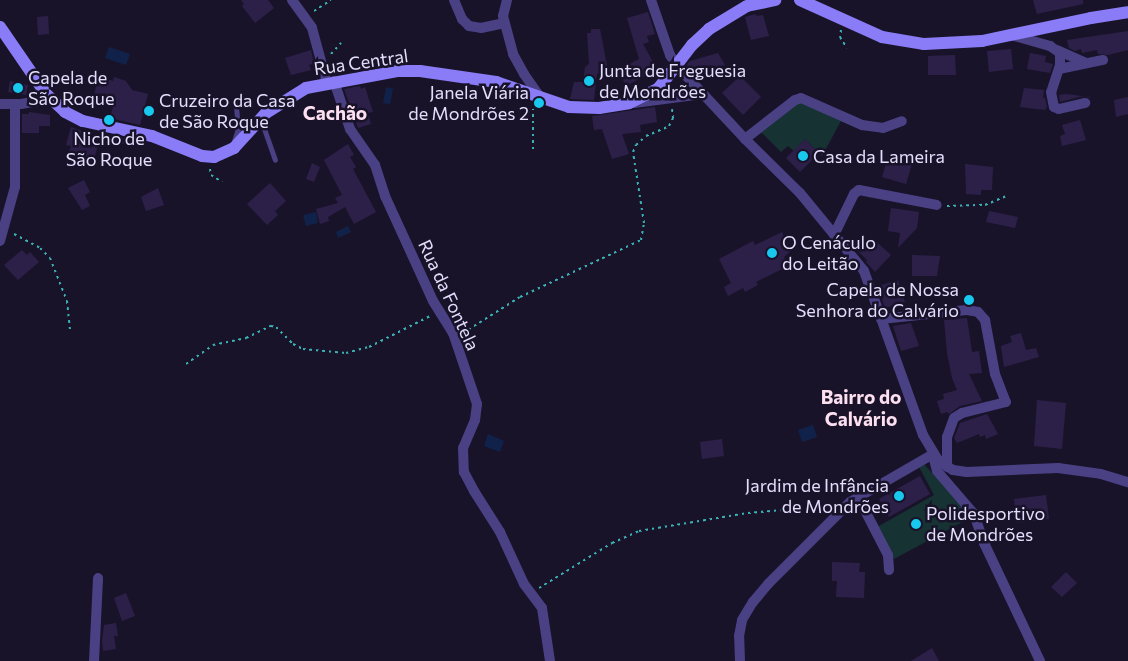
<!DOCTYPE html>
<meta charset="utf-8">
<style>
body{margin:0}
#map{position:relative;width:1128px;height:661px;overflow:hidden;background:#19132a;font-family:Commissioner,sans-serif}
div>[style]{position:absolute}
.green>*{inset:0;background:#163233}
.water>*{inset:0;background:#11224a}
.building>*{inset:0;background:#2c2049}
.path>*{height:2px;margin-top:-1px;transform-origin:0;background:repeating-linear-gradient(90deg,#3ab2b5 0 2.5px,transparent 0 6.5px)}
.lane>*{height:5px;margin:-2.5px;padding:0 2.5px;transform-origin:2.5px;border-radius:2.5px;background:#4a4185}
.street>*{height:10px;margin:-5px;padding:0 5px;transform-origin:5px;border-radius:5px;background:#4a4185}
.secondary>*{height:12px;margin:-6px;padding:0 6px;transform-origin:6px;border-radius:6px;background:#897cf6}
.dots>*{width:14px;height:14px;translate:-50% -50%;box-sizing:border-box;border:2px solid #19132a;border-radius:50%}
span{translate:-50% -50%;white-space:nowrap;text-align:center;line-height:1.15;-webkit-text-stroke:5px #19132a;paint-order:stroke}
.street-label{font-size:18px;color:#e4defd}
.poi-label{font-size:18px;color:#e4defd}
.left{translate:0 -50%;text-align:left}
.right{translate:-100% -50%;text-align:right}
.neighbourhood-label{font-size:19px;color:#fde0f0;font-weight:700}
</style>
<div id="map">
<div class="green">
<i style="clip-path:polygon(800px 102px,841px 121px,822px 156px,805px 139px,794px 151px,788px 146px,781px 152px,761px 132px)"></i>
<i style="clip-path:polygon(924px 464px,967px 512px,968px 519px,894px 559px,877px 527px,934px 495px,919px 467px)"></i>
</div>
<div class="water">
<i style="clip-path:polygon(109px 47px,130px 54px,126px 65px,105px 58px)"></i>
<i style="clip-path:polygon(386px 87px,393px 89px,390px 104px,383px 103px)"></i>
<i style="clip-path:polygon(316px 212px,318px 223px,306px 226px,303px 215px)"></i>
<i style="clip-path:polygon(348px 226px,351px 232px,338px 238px,336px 232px)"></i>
<i style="clip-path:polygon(813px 425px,817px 437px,802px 442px,798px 430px)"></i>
<i style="clip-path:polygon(488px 434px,504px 441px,500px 452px,484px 446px)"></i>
</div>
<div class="building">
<i style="clip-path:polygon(241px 0,268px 0,274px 8px,255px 23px,242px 6px,244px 4px)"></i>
<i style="clip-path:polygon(1033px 0,1083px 0,1083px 4px,1037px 14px)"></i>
<i style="clip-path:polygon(648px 12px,655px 34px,647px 36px,649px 42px,643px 44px,657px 69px,626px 86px,618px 70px,639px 59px,627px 18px)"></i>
<i style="clip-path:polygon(756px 14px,756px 16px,763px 15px,769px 36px,751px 40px,745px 17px)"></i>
<i style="clip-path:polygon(48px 16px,49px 34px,38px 35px,37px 17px)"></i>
<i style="clip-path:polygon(591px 29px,600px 29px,608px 71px,597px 74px,594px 100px,570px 99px,574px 82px,583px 82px,585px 67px,589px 64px,587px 33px,591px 33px)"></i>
<i style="clip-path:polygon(1128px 31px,1128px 50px,1108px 55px,1098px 54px,1097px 50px,1082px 53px,1081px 49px,1075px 51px,1069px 48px,1067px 40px)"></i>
<i style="clip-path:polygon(1011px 49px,1013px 69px,989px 72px,987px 51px)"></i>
<i style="clip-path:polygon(311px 50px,314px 63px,309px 65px,311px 70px,291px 75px,285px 58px)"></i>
<i style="clip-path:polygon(718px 53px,725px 65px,694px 74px,686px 66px,690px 61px)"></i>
<i style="clip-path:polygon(1030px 53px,1046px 56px,1045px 62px,1053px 64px,1050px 73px,1027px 69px)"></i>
<i style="clip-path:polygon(955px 55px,956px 75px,928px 75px,928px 56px)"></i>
<i style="clip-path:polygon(740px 76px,761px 97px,743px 115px,722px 93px)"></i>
<i style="clip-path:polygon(99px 77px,113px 81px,114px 77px,126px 81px,132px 90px,148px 94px,140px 125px,114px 119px,110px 117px,113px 107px,92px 101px)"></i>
<i style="clip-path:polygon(10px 81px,28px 85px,26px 95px,8px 92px)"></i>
<i style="clip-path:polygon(360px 86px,361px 89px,365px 87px,373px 112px,368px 113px,371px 124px,358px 128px,344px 89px)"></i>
<i style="clip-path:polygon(1024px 88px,1044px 90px,1043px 98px,1045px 98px,1047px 107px,1045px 110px,1020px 107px)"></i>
<i style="clip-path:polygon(1066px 94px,1090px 97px,1091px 98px,1083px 96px,1060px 102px,1059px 95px)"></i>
<i style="clip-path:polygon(1128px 97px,1128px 114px,1116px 117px,1114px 100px)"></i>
<i style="clip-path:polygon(655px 107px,657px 122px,640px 125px,641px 132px,622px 134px,629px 154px,612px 159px,602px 129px,594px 130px,592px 116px)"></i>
<i style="clip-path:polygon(29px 112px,50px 115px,50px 126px,39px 126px,39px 133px,22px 133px,22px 114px,29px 114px)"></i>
<i style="clip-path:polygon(1080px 120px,1086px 140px,1062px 146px,1060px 136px,1065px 134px,1062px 125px)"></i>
<i style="clip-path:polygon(71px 127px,89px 133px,87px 141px,98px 145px,93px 163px,79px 158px,80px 155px,69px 151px,71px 146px,66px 145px)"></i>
<i style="clip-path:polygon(111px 135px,136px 141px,136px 146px,110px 142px)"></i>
<i style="clip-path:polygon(805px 139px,819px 153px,800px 172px,786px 158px)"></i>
<i style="clip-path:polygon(348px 144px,354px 155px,350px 157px,356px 167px,353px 169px,376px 212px,354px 224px,345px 207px,328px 217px,329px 221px,320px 224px,316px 209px,338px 203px,335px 198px,342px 195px,324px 160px)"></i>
<i style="clip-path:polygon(888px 157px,912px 164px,906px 184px,882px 177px)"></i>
<i style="clip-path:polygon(312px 163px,320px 167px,314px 182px,306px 179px)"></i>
<i style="clip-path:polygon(965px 164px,993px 167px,992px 190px,981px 190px,981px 195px,966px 194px)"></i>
<i style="clip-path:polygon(84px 180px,90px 192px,85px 195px,90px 206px,82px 210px,68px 188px)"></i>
<i style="clip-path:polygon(270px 183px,286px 201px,275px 211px,278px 215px,267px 225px,247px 204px)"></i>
<i style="clip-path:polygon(158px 188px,164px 205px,146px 211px,141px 197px)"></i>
<i style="clip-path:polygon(891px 208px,919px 212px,917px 228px,898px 248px,900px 233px,888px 231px)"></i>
<i style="clip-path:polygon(989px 211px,1018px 217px,1015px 228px,986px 222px)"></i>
<i style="clip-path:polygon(782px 232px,791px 251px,784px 257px,788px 266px,756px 282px,758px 285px,745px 292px,743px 288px,728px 296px,724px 287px,731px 283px,719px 259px,753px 241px,755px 245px)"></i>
<i style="clip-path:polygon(871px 237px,891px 255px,875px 272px,866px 262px,867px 260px,858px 251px)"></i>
<i style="clip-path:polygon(22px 250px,27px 255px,30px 252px,39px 262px,18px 280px,4px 265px)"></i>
<i style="clip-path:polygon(912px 255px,940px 256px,937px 276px,912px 276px)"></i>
<i style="clip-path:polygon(898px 280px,905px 302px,885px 308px,878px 286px)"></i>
<i style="clip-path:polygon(967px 318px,972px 352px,979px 351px,982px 373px,969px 374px,982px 401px,960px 406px,949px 414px,947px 412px,941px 414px,937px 401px,944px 399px,943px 394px,957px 390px,952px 378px,947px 353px,944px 320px)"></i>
<i style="clip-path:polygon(911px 323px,919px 346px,901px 351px,893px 326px)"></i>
<i style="clip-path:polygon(1021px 333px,1026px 350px,1036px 348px,1039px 357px,1004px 367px,1001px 346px,1012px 342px,1010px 336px)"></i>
<i style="clip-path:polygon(1037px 400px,1066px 403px,1062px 449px,1034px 446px)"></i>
<i style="clip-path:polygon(987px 414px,998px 434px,986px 439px,985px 435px,980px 437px,979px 434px,957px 443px,954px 438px,960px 423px)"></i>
<i style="clip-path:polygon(722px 439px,724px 456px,702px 459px,700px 442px)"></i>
<i style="clip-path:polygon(920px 476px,930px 494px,889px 517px,879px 499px)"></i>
<i style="clip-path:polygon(1046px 495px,1049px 519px,1017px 523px,1014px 499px)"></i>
<i style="clip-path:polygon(832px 562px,860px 563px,859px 572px,865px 572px,864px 598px,836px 597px,837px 581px,832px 581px)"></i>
<i style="clip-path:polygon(1066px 572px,1077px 583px,1062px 597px,1051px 587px)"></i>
<i style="clip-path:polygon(126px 593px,135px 616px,122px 621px,114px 598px)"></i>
<i style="clip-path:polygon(116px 623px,118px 636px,114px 636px,116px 649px,103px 651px,102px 641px,104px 625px)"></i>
<i style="clip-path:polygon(932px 648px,939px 661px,911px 661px)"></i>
</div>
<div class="path">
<i style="left:314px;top:11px;width:20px;rotate:-33deg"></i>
<i style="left:841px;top:30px;width:7px;rotate:98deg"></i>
<i style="left:840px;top:37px;width:13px;rotate:58deg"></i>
<i style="left:331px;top:54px;width:15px;rotate:-48deg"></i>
<i style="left:533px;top:149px;width:40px;rotate:-90deg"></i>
<i style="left:210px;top:169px;width:6px;rotate:81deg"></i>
<i style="left:211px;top:175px;width:13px;rotate:32deg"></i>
<i style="left:947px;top:206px;width:38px;rotate:-2deg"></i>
<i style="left:985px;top:205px;width:25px;rotate:-23deg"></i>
<i style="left:14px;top:234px;width:30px;rotate:28deg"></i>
<i style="left:40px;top:248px;width:14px;rotate:45deg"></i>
<i style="left:50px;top:258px;width:46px;rotate:68.4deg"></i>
<i style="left:67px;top:301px;width:30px;rotate:84deg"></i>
<i style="left:463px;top:333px;width:67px;rotate:-32.3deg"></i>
<i style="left:520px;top:297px;width:134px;rotate:-25.2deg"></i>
<i style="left:641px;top:240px;width:17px;rotate:-80deg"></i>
<i style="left:644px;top:223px;width:72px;rotate:-98.8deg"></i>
<i style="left:633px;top:152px;width:8px;rotate:-67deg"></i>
<i style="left:636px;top:145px;width:13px;rotate:-42deg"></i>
<i style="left:646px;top:136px;width:25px;rotate:-23deg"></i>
<i style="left:669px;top:126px;width:9px;rotate:-63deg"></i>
<i style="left:673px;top:118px;width:9px;rotate:-96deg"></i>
<i style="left:186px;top:364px;width:33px;rotate:-35deg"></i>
<i style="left:213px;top:345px;width:34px;rotate:-12deg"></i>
<i style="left:246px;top:338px;width:28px;rotate:-26deg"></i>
<i style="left:271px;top:326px;width:5px;rotate:11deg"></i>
<i style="left:276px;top:327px;width:24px;rotate:45deg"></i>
<i style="left:293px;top:344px;width:11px;rotate:27deg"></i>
<i style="left:303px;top:349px;width:43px;rotate:5.3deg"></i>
<i style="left:346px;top:353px;width:24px;rotate:-15deg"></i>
<i style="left:369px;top:347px;width:68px;rotate:-26.9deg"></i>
<i style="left:539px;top:588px;width:86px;rotate:-31.7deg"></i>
<i style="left:612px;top:543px;width:30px;rotate:-24deg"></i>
<i style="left:639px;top:531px;width:110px;rotate:-9.4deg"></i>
<i style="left:748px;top:513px;width:82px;rotate:-4.9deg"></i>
</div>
<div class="lane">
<i style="left:261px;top:120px;width:42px;rotate:70.7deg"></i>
<i style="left:234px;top:141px;width:13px;rotate:-72deg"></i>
<i style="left:238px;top:129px;width:25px;rotate:-95deg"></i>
</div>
<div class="street">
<i style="left:292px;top:0;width:34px;rotate:54deg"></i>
<i style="left:312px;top:28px;width:57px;rotate:74.7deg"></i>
<i style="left:454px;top:0;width:21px;rotate:67deg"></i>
<i style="left:462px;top:19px;width:10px;rotate:45deg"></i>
<i style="left:469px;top:26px;width:12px;rotate:9deg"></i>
<i style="left:481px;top:28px;width:24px;rotate:-12deg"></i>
<i style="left:507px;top:0;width:16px;rotate:104deg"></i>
<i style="left:503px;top:16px;width:39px;rotate:75deg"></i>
<i style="left:513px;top:54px;width:23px;rotate:61deg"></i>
<i style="left:524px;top:74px;width:29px;rotate:55deg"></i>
<i style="left:651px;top:0;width:58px;rotate:70.9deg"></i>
<i style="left:670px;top:55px;width:13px;rotate:58deg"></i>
<i style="left:677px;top:66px;width:100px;rotate:47deg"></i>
<i style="left:745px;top:139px;width:77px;rotate:44.5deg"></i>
<i style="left:800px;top:193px;width:101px;rotate:50.6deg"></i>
<i style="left:864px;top:271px;width:174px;rotate:70.2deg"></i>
<i style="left:923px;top:435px;width:29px;rotate:59deg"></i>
<i style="left:938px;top:460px;width:18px;rotate:34deg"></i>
<i style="left:953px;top:470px;width:14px;rotate:8deg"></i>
<i style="left:967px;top:472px;width:91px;rotate:-2.5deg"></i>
<i style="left:1058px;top:468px;width:43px;rotate:7.9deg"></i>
<i style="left:1101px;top:474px;width:28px;rotate:17deg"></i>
<i style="left:1011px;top:35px;width:41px;rotate:15.8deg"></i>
<i style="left:1050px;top:46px;width:12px;rotate:35deg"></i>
<i style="left:1060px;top:53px;width:12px;rotate:90deg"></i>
<i style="left:1060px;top:65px;width:28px;rotate:108deg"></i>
<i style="left:1051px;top:92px;width:15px;rotate:79deg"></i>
<i style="left:1054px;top:107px;width:5px;rotate:22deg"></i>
<i style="left:1059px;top:109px;width:27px;rotate:-13deg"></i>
<i style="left:1057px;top:50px;width:32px;rotate:24deg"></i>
<i style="left:1059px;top:69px;width:45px;rotate:-11.6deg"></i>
<i style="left:334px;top:81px;width:51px;rotate:71.6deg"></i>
<i style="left:350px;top:129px;width:44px;rotate:55.2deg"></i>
<i style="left:375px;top:165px;width:33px;rotate:72deg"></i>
<i style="left:385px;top:196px;width:115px;rotate:65.4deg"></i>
<i style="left:433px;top:301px;width:38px;rotate:58deg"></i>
<i style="left:453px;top:333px;width:75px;rotate:71.3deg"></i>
<i style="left:477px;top:404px;width:16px;rotate:97deg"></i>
<i style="left:475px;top:420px;width:30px;rotate:113deg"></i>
<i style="left:463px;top:448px;width:24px;rotate:88deg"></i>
<i style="left:464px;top:472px;width:21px;rotate:62deg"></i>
<i style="left:474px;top:491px;width:49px;rotate:57.6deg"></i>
<i style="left:500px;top:532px;width:57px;rotate:65.2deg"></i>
<i style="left:524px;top:584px;width:30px;rotate:53deg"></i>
<i style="left:542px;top:608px;width:54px;rotate:81.4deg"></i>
<i style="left:634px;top:103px;width:69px;rotate:-7.5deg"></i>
<i style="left:0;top:104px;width:21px"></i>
<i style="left:21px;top:104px;width:29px;rotate:-10deg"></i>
<i style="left:745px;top:139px;width:63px;rotate:-38deg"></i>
<i style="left:795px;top:100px;width:6px;rotate:-18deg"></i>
<i style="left:801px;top:98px;width:67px;rotate:23.9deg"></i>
<i style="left:862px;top:125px;width:21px;rotate:8deg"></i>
<i style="left:883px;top:128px;width:20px;rotate:-20deg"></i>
<i style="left:834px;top:235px;width:46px;rotate:-64deg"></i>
<i style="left:854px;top:194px;width:6px;rotate:-39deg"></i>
<i style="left:859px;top:190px;width:79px;rotate:10.9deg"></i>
<i style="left:0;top:241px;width:56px;rotate:-74.5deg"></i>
<i style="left:15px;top:187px;width:83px;rotate:-90deg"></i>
<i style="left:881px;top:319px;width:86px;rotate:-6deg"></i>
<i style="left:967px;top:310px;width:11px;rotate:10deg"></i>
<i style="left:978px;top:312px;width:11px;rotate:49deg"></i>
<i style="left:985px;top:320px;width:55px;rotate:79.5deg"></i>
<i style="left:995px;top:374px;width:30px;rotate:69deg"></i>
<i style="left:1006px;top:402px;width:45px;rotate:166deg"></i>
<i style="left:962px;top:413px;width:9px;rotate:148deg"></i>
<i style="left:954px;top:418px;width:20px;rotate:110deg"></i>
<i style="left:947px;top:437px;width:30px;rotate:90deg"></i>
<i style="left:933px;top:455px;width:16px;rotate:76deg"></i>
<i style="left:937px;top:471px;width:57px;rotate:49.3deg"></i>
<i style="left:974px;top:514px;width:31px;rotate:71deg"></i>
<i style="left:984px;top:543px;width:131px;rotate:64.6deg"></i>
<i style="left:858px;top:497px;width:65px;rotate:62.7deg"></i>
<i style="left:888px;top:555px;width:15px;rotate:86deg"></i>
<i style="left:94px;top:661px;width:83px;rotate:-87.2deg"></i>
<i style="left:740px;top:661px;width:25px;rotate:-92deg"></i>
<i style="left:739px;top:636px;width:16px;rotate:-79deg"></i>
<i style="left:742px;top:620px;width:21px;rotate:-59deg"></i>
<i style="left:753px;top:602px;width:23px;rotate:-50deg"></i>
<i style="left:768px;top:584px;width:116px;rotate:-45deg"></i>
<i style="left:850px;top:502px;width:96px;rotate:-30deg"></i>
</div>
<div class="secondary">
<i style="left:800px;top:0;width:90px;rotate:24.3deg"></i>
<i style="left:882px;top:37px;width:43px;rotate:9.5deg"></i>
<i style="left:924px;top:44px;width:58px;rotate:-3deg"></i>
<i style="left:982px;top:41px;width:111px;rotate:-11.9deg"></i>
<i style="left:1091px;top:18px;width:37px;rotate:-9deg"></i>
<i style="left:0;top:27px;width:81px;rotate:55.5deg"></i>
<i style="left:46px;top:94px;width:26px;rotate:43deg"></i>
<i style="left:65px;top:112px;width:20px;rotate:27deg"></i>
<i style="left:83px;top:121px;width:71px;rotate:12.3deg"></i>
<i style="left:152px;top:136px;width:54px;rotate:21.8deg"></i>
<i style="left:202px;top:156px;width:12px;rotate:5deg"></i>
<i style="left:214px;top:157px;width:22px;rotate:-24deg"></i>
<i style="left:234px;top:148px;width:47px;rotate:-47.6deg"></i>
<i style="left:266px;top:113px;width:47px;rotate:-32deg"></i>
<i style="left:306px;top:88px;width:94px;rotate:-10.5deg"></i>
<i style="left:398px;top:71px;width:22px"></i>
<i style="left:420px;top:71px;width:77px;rotate:8.2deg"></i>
<i style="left:496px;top:82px;width:77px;rotate:18.9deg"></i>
<i style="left:569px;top:107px;width:30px;rotate:2deg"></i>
<i style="left:599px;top:108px;width:30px;rotate:-9deg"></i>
<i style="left:629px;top:103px;width:32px;rotate:-26deg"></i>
<i style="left:658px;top:89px;width:56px;rotate:-52.3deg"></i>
<i style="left:692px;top:45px;width:23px;rotate:-43deg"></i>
<i style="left:709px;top:29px;width:44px;rotate:-31.2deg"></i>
<i style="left:747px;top:6px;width:29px;rotate:-12deg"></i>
</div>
<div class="dots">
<i style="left:589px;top:81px;background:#18c8ef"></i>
<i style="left:18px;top:88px;background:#18c8ef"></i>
<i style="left:539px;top:103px;background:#18c8ef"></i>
<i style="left:149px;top:111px;background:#18c8ef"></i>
<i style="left:109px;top:120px;background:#18c8ef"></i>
<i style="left:803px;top:156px;background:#18c8ef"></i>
<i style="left:772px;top:253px;background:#18c8ef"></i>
<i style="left:969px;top:300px;background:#18c8ef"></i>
<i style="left:899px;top:496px;background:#18c8ef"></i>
<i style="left:916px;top:524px;background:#18c8ef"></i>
</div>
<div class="street-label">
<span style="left:361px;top:62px;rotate:-8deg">Rua Central</span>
<span style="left:449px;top:295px;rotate:65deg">Rua da Fontela</span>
</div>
<div class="poi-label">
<span class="left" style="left:599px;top:81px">Junta de Freguesia<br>de Mondrões</span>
<span class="left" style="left:28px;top:88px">Capela de<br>São Roque</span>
<span class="right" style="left:529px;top:103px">Janela Viária<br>de Mondrões 2</span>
<span class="left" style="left:159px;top:111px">Cruzeiro da Casa<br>de São Roque</span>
<span style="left:109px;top:149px">Nicho de<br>São Roque</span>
<span class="left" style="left:813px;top:156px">Casa da Lameira</span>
<span class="left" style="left:782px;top:253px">O Cenáculo<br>do Leitão</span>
<span class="right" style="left:959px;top:300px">Capela de Nossa<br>Senhora do Calvário</span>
<span class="right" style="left:889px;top:496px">Jardim de Infância<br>de Mondrões</span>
<span class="left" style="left:926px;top:524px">Polidesportivo<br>de Mondrões</span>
</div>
<div class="neighbourhood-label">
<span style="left:335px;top:113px">Cachão</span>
<span style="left:861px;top:408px">Bairro do<br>Calvário</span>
</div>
</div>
